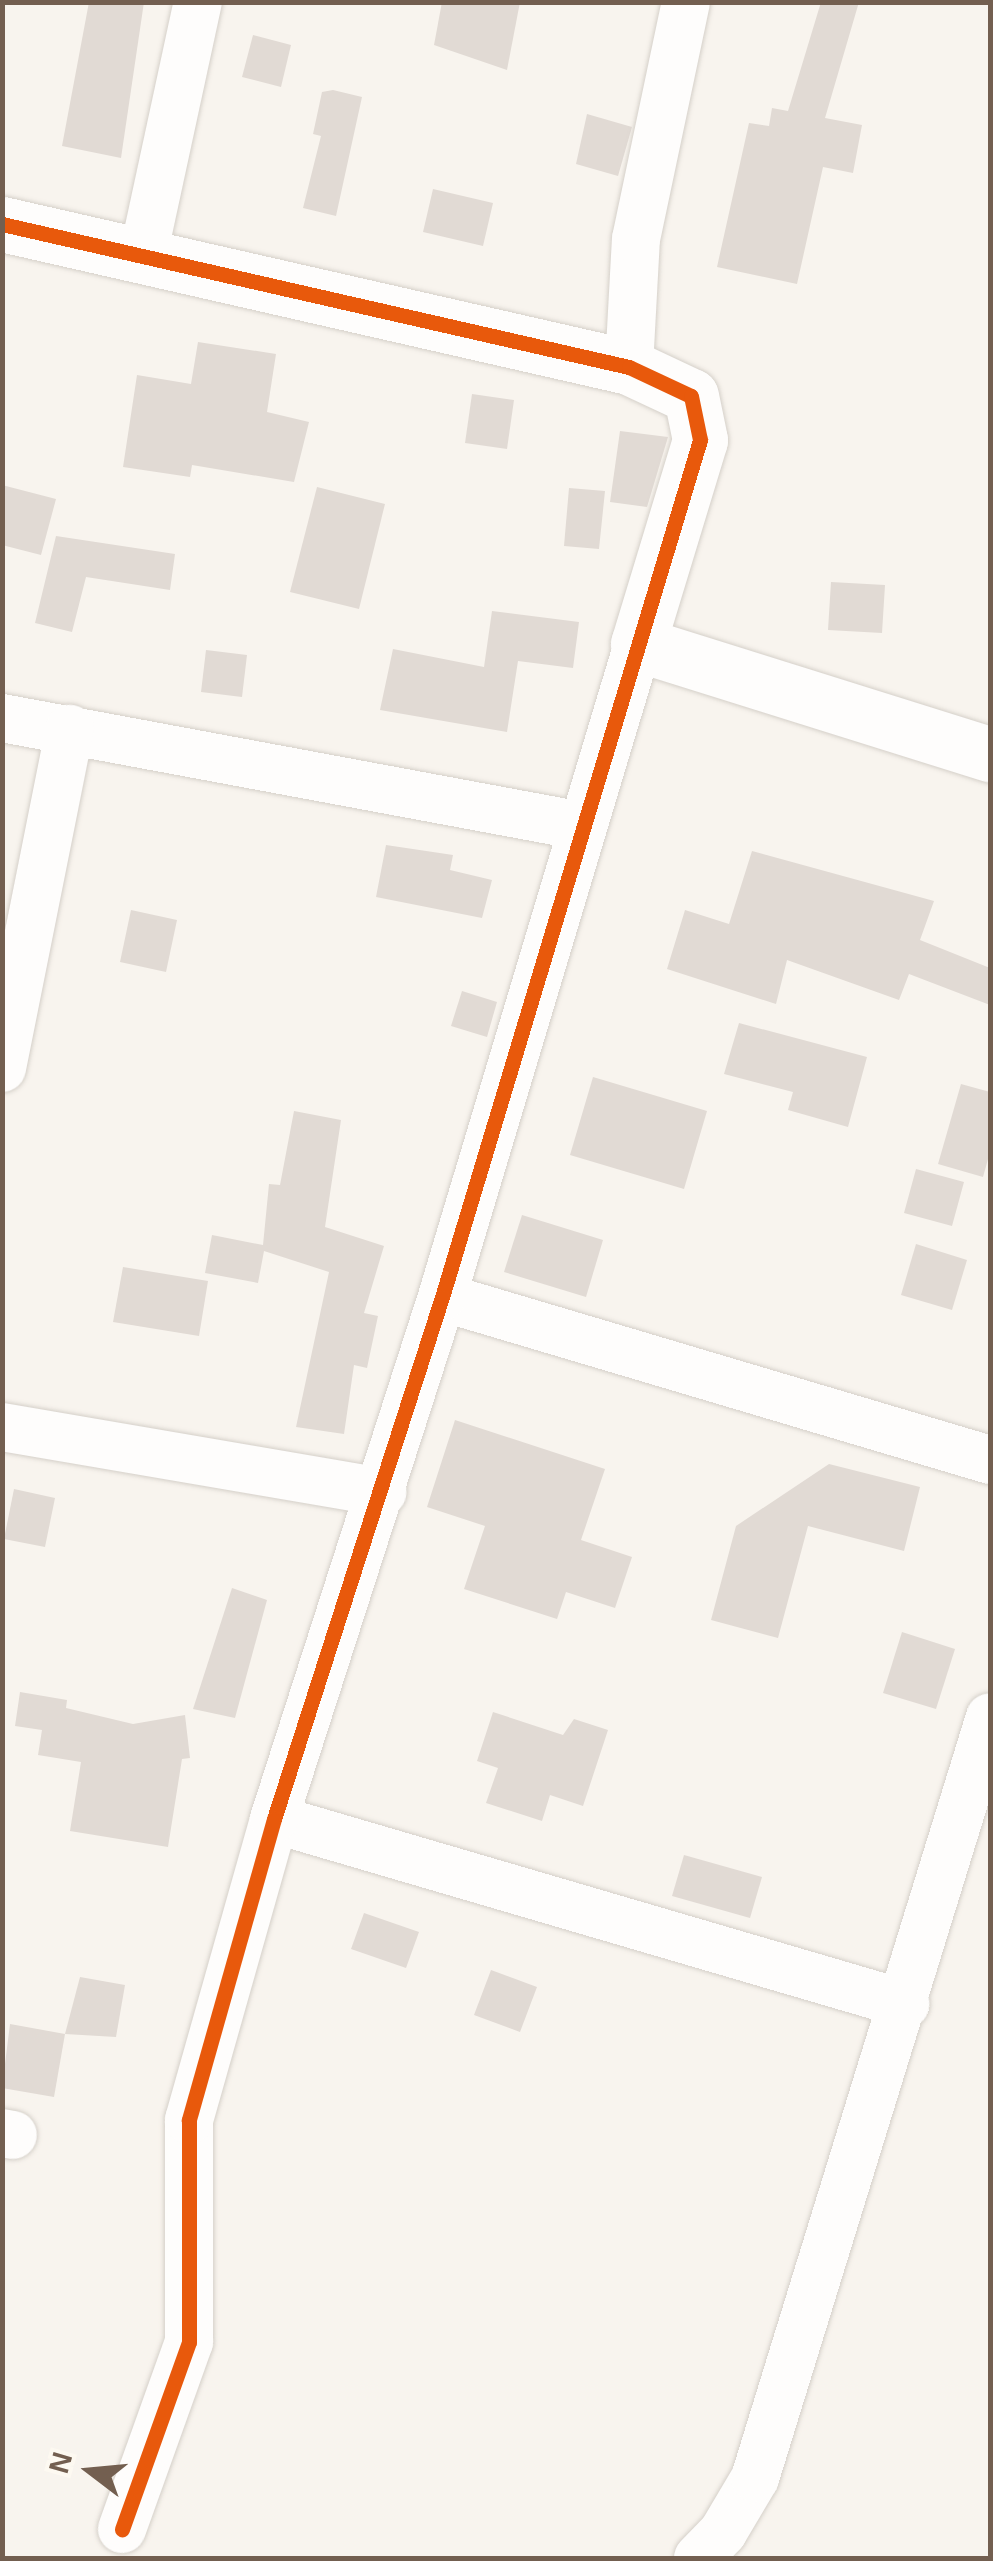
<!DOCTYPE html>
<style>
body{margin:0}
#map{position:relative;width:993px;height:2561px;overflow:hidden;background:#f8f4ee;font-family:Helvetica,sans-serif}
div>[style]{position:absolute}
.building>*{inset:0;background:#e1dad4}
.roads{filter:drop-shadow(0 0 2px #d5d0c9) drop-shadow(0 0 2px #d5d0c9)}
.street>*{height:48px;margin:-24px;padding:0 24px;transform-origin:24px;border-radius:24px;background:#fefdfc}
.secondary>*{height:55px;margin:-27.5px;padding:0 27.5px;transform-origin:27.5px;border-radius:27.5px;background:#fefdfc}
.cycleway>*{height:15px;margin:-7.5px;padding:0 7.5px;transform-origin:7.5px;border-radius:7.5px;background:#e8590c}
span{translate:-50% -50%;white-space:nowrap;text-align:center;line-height:1.15;-webkit-text-stroke:9px #fdf9f1;paint-order:stroke}
.frame{position:absolute;inset:0;border:5px solid #735f50;pointer-events:none}
.north{position:absolute;left:40px;top:2421px;width:100px;height:100px;-webkit-text-stroke:8px #fdf9f1;paint-order:stroke;rotate:286deg;font-size:28px;font-weight:700;line-height:40px;text-align:center;color:#735f50}
.north::after{content:'';display:block;margin:auto;width:35px;height:45px;background:#735f50;clip-path:polygon(50% 0,100% 100%,50% 72%,0 100%)}
</style>
<div id="map">
<div class="building">
<i style="clip-path:polygon(89px 2px,144px 2px,121px 158px,62px 146px)"></i>
<i style="clip-path:polygon(442px 2px,520px 2px,507px 70px,434px 45px)"></i>
<i style="clip-path:polygon(821px 2px,859px 2px,825px 118px,862px 125px,853px 173px,823px 167px,797px 284px,717px 267px,749px 123px,769px 126px,772px 108px,788px 111px)"></i>
<i style="clip-path:polygon(253px 35px,291px 45px,281px 87px,242px 77px)"></i>
<i style="clip-path:polygon(333px 90px,362px 97px,336px 216px,303px 208px,321px 136px,313px 134px,322px 92px)"></i>
<i style="clip-path:polygon(587px 114px,632px 127px,618px 176px,576px 164px)"></i>
<i style="clip-path:polygon(433px 189px,493px 203px,483px 246px,423px 232px)"></i>
<i style="clip-path:polygon(198px 342px,276px 354px,267px 412px,309px 422px,294px 482px,192px 465px,190px 477px,123px 467px,137px 375px,191px 384px)"></i>
<i style="clip-path:polygon(472px 394px,514px 400px,507px 449px,465px 443px)"></i>
<i style="clip-path:polygon(620px 431px,668px 437px,647px 507px,610px 502px)"></i>
<i style="clip-path:polygon(2px 485px,56px 499px,41px 555px,2px 545px)"></i>
<i style="clip-path:polygon(317px 487px,385px 504px,359px 609px,290px 592px)"></i>
<i style="clip-path:polygon(569px 488px,605px 491px,599px 549px,564px 546px)"></i>
<i style="clip-path:polygon(56px 536px,175px 554px,170px 590px,86px 577px,72px 632px,35px 623px)"></i>
<i style="clip-path:polygon(831px 582px,885px 585px,882px 633px,828px 630px)"></i>
<i style="clip-path:polygon(492px 611px,579px 622px,573px 668px,518px 661px,507px 732px,380px 710px,393px 649px,484px 667px)"></i>
<i style="clip-path:polygon(206px 650px,247px 655px,242px 697px,201px 692px)"></i>
<i style="clip-path:polygon(386px 845px,453px 855px,450px 870px,492px 880px,482px 918px,376px 897px)"></i>
<i style="clip-path:polygon(752px 851px,934px 901px,920px 940px,990px 968px,990px 1005px,909px 974px,899px 1000px,787px 960px,776px 1004px,667px 969px,685px 910px,729px 924px)"></i>
<i style="clip-path:polygon(131px 910px,177px 920px,166px 972px,120px 962px)"></i>
<i style="clip-path:polygon(462px 991px,497px 1002px,487px 1037px,451px 1026px)"></i>
<i style="clip-path:polygon(739px 1023px,867px 1057px,848px 1127px,788px 1110px,793px 1092px,724px 1074px)"></i>
<i style="clip-path:polygon(593px 1077px,707px 1111px,684px 1189px,570px 1155px)"></i>
<i style="clip-path:polygon(961px 1084px,990px 1092px,990px 1152px,983px 1177px,938px 1164px)"></i>
<i style="clip-path:polygon(294px 1111px,341px 1120px,325px 1227px,384px 1246px,364px 1313px,378px 1316px,367px 1368px,354px 1365px,344px 1434px,296px 1427px,329px 1272px,264px 1251px,258px 1283px,205px 1273px,212px 1235px,263px 1245px,269px 1184px,280px 1185px)"></i>
<i style="clip-path:polygon(916px 1169px,964px 1182px,952px 1226px,904px 1213px)"></i>
<i style="clip-path:polygon(522px 1215px,603px 1240px,586px 1297px,504px 1272px)"></i>
<i style="clip-path:polygon(916px 1244px,967px 1260px,952px 1310px,901px 1295px)"></i>
<i style="clip-path:polygon(123px 1267px,208px 1281px,199px 1336px,113px 1322px)"></i>
<i style="clip-path:polygon(455px 1420px,605px 1469px,581px 1540px,632px 1557px,615px 1608px,566px 1592px,557px 1619px,464px 1589px,485px 1526px,427px 1507px)"></i>
<i style="clip-path:polygon(829px 1464px,920px 1487px,904px 1551px,808px 1526px,778px 1638px,711px 1620px,736px 1526px)"></i>
<i style="clip-path:polygon(14px 1489px,55px 1498px,45px 1547px,4px 1539px)"></i>
<i style="clip-path:polygon(232px 1588px,267px 1600px,235px 1718px,193px 1709px)"></i>
<i style="clip-path:polygon(902px 1632px,955px 1649px,936px 1709px,883px 1693px)"></i>
<i style="clip-path:polygon(20px 1692px,67px 1700px,66px 1708px,133px 1724px,185px 1715px,190px 1758px,182px 1759px,168px 1847px,70px 1831px,81px 1762px,38px 1755px,42px 1730px,15px 1726px)"></i>
<i style="clip-path:polygon(493px 1712px,563px 1735px,574px 1719px,608px 1730px,583px 1806px,550px 1795px,542px 1821px,486px 1803px,498px 1768px,477px 1761px)"></i>
<i style="clip-path:polygon(684px 1855px,762px 1877px,750px 1918px,672px 1896px)"></i>
<i style="clip-path:polygon(364px 1913px,419px 1932px,406px 1968px,351px 1949px)"></i>
<i style="clip-path:polygon(491px 1970px,537px 1987px,520px 2032px,474px 2015px)"></i>
<i style="clip-path:polygon(80px 1977px,125px 1985px,116px 2037px,65px 2034px)"></i>
<i style="clip-path:polygon(10px 2024px,65px 2034px,54px 2097px,2px 2088px)"></i>
</div>
<div class="roads">
<div class="street">
<i style="left:144px;top:251px;width:255px;rotate:-77.8deg"></i>
<i style="left:629px;top:367px;width:128px;rotate:-86.9deg"></i>
<i style="left:636px;top:239px;width:242px;rotate:-78.1deg"></i>
<i style="left:2px;top:718px;width:590px;rotate:10.55deg"></i>
<i style="left:2px;top:1068px;width:346px;rotate:-78.7deg"></i>
<i style="left:442px;top:1297px;width:572px;rotate:16.56deg"></i>
<i style="left:2px;top:1427px;width:386px;rotate:9.7deg"></i>
<i style="left:274px;top:1819px;width:658px;rotate:16.34deg"></i>
<i style="left:2px;top:2133px;width:11px;rotate:10deg"></i>
<i style="left:122px;top:2529px;width:199px;rotate:-70.3deg"></i>
<i style="left:189px;top:2342px;width:222px;rotate:-90deg"></i>
<i style="left:189px;top:2120px;width:313px;rotate:-74.2deg"></i>
<i style="left:274px;top:1819px;width:548px;rotate:-72.16deg"></i>
<i style="left:442px;top:1297px;width:682px;rotate:-73.29deg"></i>
<i style="left:698px;top:2558px;width:36px;rotate:-46deg"></i>
<i style="left:723px;top:2532px;width:63px;rotate:-59.3deg"></i>
<i style="left:755px;top:2478px;width:796px;rotate:-72.84deg"></i>
</div>
<div class="secondary">
<i style="left:2px;top:224px;width:643px;rotate:12.85deg"></i>
<i style="left:629px;top:367px;width:68px;rotate:25.1deg"></i>
<i style="left:691px;top:396px;width:45px;rotate:78.4deg"></i>
<i style="left:700px;top:440px;width:213px;rotate:106.9deg"></i>
<i style="left:638px;top:644px;width:369px;rotate:17.4deg"></i>
</div>
</div>
<div class="cycleway">
<i style="left:2px;top:224px;width:643px;rotate:12.85deg"></i>
<i style="left:629px;top:367px;width:68px;rotate:25.1deg"></i>
<i style="left:691px;top:396px;width:45px;rotate:78.4deg"></i>
<i style="left:700px;top:440px;width:895px;rotate:106.75deg"></i>
<i style="left:442px;top:1297px;width:548px;rotate:107.84deg"></i>
<i style="left:274px;top:1819px;width:313px;rotate:105.8deg"></i>
<i style="left:189px;top:2120px;width:222px;rotate:90deg"></i>
<i style="left:189px;top:2342px;width:199px;rotate:109.7deg"></i>
</div>
<div class="frame"></div>
<div class="north">N</div>
</div>
